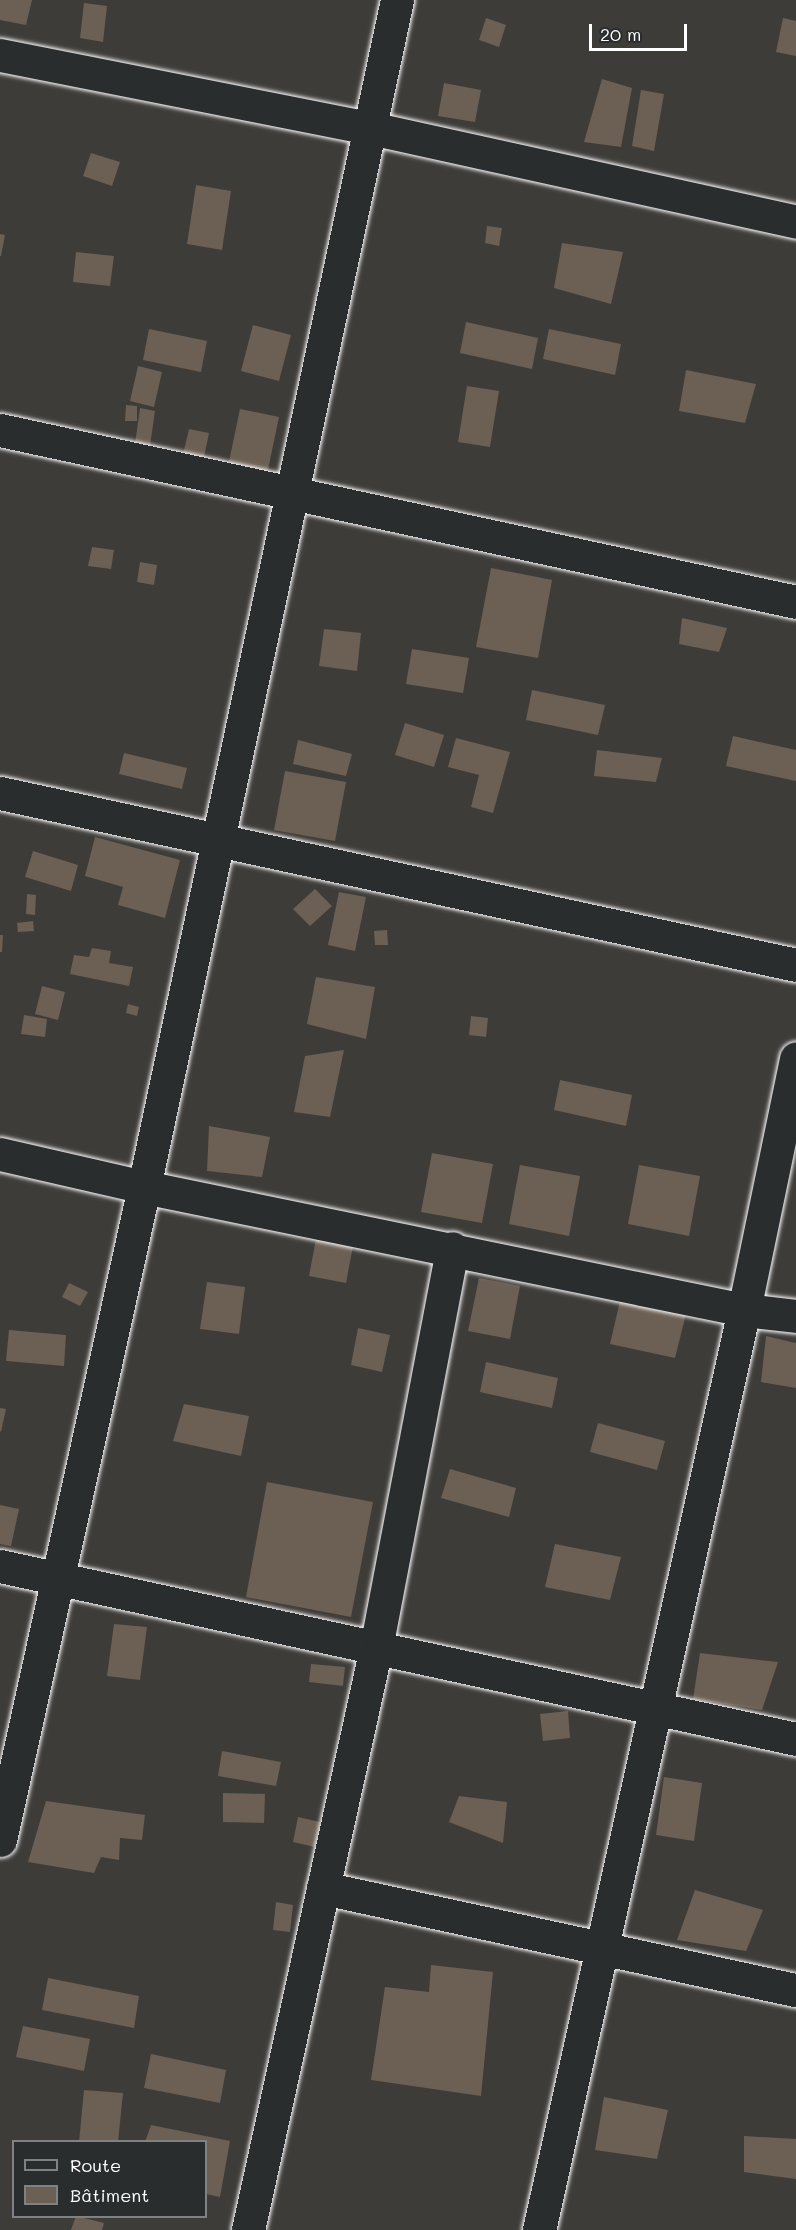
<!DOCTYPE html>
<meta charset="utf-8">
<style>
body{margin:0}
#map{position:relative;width:796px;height:2230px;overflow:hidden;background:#3e3c39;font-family:Mali,sans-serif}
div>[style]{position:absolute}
.building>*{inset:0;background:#6c5f53}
.roads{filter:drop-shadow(0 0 2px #fff) drop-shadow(0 0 2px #fff)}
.minor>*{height:33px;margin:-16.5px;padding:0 16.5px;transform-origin:16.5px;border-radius:16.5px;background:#2a2d2e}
span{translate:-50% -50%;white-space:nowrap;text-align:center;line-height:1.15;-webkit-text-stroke:4.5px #2a2d2e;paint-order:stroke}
.legend{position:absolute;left:12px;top:2140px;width:195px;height:78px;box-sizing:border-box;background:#2a2d2e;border:2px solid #7f8182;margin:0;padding:8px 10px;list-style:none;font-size:18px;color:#fff}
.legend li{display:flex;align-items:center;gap:12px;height:30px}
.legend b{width:30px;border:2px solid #7f8182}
.scale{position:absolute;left:589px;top:24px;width:98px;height:27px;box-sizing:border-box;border:3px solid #fff;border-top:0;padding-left:8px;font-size:18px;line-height:21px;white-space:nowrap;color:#fff;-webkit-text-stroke:4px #2a2d2e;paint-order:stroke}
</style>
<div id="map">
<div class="building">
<i style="clip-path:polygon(0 0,32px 0,26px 25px,0 20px)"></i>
<i style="clip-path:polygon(84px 3px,107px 6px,103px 42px,80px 38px)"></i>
<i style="clip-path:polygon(486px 18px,506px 25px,499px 47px,479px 40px)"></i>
<i style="clip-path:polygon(783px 18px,796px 21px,796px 56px,776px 52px)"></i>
<i style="clip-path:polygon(602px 79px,632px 88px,621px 147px,584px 142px)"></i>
<i style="clip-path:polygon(444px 83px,481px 90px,475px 122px,438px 116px)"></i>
<i style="clip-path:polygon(641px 90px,664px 94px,654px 151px,632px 146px)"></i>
<i style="clip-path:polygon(91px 153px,120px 162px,112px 186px,83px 176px)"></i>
<i style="clip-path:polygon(196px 185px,231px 191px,222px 250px,187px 244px)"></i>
<i style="clip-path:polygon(487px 226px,502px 228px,499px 246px,485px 243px)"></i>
<i style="clip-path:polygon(0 234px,5px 235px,1px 256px,0 256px)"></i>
<i style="clip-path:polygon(562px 243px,623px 252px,611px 304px,554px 288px)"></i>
<i style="clip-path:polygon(76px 252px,114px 256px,110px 286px,73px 282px)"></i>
<i style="clip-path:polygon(466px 322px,538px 338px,532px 369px,460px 353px)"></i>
<i style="clip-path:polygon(253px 325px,291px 335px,279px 381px,241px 371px)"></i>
<i style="clip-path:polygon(149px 329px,207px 341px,201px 372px,143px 360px)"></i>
<i style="clip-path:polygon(549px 329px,621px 344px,615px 375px,543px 359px)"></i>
<i style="clip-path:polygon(138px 366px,162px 372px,154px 407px,130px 401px)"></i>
<i style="clip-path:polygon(686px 370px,756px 384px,745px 423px,679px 411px)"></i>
<i style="clip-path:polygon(467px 386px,499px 391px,490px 447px,458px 442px)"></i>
<i style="clip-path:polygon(126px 405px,137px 406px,137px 421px,125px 421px)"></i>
<i style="clip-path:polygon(140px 408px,155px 411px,149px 453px,134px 451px)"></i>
<i style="clip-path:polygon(240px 409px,279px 417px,266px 479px,227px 471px)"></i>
<i style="clip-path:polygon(189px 429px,209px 433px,203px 462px,182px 459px)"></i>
<i style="clip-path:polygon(92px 547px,114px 550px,111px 569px,88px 566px)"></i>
<i style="clip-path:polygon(140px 562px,157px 565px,154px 585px,137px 582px)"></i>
<i style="clip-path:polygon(491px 568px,552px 580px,538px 658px,476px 647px)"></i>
<i style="clip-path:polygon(682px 618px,727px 628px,719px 652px,679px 644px)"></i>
<i style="clip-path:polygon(324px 629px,361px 633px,357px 671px,319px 666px)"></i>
<i style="clip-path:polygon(412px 649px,469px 658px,463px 693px,406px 684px)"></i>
<i style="clip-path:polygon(532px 690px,605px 705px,598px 735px,526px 720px)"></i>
<i style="clip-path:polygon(405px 723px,444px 735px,434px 767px,395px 755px)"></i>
<i style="clip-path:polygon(733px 736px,796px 750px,796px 781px,726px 766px)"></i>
<i style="clip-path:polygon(456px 738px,510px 752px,493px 813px,471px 807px,479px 775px,448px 767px)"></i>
<i style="clip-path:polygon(298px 740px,352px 754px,346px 776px,293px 764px)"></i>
<i style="clip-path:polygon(597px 750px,662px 758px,656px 782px,594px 776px)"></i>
<i style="clip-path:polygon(124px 753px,187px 768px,182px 789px,119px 774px)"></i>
<i style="clip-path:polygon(285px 771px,346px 782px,335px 841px,274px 830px)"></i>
<i style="clip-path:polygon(95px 837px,180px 860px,165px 918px,118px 905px,123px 887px,85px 876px)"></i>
<i style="clip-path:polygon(33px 851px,78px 865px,71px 891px,25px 877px)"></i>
<i style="clip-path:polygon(315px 889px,332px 906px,310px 926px,293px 909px)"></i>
<i style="clip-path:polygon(339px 892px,366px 897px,355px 951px,328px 945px)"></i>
<i style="clip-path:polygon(27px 894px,36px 895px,35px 915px,26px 914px)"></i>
<i style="clip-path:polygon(33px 921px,34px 931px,18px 932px,17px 923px)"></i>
<i style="clip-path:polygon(387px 930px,388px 945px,375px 945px,374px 931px)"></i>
<i style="clip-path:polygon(0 935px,3px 935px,2px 952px,0 952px)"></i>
<i style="clip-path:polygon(92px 948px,111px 951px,109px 963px,133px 967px,129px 986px,70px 974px,74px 955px,89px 957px)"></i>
<i style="clip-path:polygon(316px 977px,375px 987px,366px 1039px,307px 1024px)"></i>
<i style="clip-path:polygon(42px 986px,65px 992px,58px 1020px,35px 1014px)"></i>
<i style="clip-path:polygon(128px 1004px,139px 1007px,137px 1016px,126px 1013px)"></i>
<i style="clip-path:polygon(24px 1015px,47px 1019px,45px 1037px,21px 1034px)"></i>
<i style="clip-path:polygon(471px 1016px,488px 1018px,486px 1037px,469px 1035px)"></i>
<i style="clip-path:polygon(344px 1050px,330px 1117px,294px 1112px,305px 1056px)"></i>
<i style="clip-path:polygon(560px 1080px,632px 1095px,626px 1126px,554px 1110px)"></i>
<i style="clip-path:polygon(209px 1126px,270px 1137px,262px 1177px,207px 1171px)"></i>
<i style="clip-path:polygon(432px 1153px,493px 1164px,482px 1223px,421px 1212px)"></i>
<i style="clip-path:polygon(520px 1165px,580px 1176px,569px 1236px,509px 1224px)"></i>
<i style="clip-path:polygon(639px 1165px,700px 1176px,689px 1236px,628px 1224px)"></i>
<i style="clip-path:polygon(316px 1239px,353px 1246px,346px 1283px,309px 1276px)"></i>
<i style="clip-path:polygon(479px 1278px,520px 1286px,510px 1339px,468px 1331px)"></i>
<i style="clip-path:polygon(207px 1282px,245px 1287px,239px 1334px,200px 1329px)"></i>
<i style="clip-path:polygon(69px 1283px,88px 1292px,80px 1306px,62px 1297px)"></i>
<i style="clip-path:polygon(620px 1301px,686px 1314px,675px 1358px,610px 1344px)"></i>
<i style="clip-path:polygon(358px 1328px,390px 1335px,382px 1372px,351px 1365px)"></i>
<i style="clip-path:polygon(9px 1330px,66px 1335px,64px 1366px,6px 1361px)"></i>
<i style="clip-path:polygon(766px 1336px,796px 1343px,796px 1388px,761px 1382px)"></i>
<i style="clip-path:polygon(486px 1362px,558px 1378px,552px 1408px,480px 1392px)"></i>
<i style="clip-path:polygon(184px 1404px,249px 1416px,241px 1456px,173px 1441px)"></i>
<i style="clip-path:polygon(0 1408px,6px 1409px,1px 1432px,0 1431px)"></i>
<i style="clip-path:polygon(598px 1423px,665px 1441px,657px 1470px,590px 1452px)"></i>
<i style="clip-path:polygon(450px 1469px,516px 1488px,509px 1517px,441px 1498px)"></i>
<i style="clip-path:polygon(267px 1482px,373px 1502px,351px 1617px,246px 1597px)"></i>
<i style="clip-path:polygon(0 1505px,19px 1509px,11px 1546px,0 1544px)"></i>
<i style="clip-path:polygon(555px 1544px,621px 1557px,610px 1600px,545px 1587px)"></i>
<i style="clip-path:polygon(114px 1624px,147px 1627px,140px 1680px,107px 1676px)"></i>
<i style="clip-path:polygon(700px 1653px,778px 1662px,762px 1710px,693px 1699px)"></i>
<i style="clip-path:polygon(311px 1664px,345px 1667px,343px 1686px,309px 1682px)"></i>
<i style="clip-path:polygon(568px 1711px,570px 1738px,543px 1741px,540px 1714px)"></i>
<i style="clip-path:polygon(222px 1751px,281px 1762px,276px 1786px,218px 1776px)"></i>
<i style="clip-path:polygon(664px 1777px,702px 1783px,694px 1841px,656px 1835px)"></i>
<i style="clip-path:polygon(223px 1793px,265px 1794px,264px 1823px,223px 1822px)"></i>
<i style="clip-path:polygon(459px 1796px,507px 1802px,503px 1843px,449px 1822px)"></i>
<i style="clip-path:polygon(46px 1801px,145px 1815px,142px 1840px,120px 1838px,119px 1860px,101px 1857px,94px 1873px,28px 1862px)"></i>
<i style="clip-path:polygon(298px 1817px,320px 1822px,315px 1847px,293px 1842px)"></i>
<i style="clip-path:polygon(695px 1890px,763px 1910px,746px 1951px,677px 1940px)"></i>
<i style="clip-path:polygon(276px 1902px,293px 1905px,290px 1932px,273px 1930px)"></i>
<i style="clip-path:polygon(431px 1965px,493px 1972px,481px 2096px,371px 2080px,385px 1987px,429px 1992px)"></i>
<i style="clip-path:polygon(48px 1978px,139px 1996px,134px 2028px,42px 2010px)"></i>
<i style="clip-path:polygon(23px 2026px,90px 2039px,84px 2071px,16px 2057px)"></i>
<i style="clip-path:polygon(151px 2054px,226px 2070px,220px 2103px,144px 2088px)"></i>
<i style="clip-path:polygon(84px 2090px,123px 2093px,118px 2142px,79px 2142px)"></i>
<i style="clip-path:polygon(604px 2097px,668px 2110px,657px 2159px,595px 2150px)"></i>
<i style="clip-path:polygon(151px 2125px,230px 2141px,220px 2197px,206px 2194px,206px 2142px,145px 2142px)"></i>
<i style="clip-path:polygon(744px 2136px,796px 2139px,796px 2179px,744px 2172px)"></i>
<i style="clip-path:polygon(76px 2216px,104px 2223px,102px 2230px,71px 2230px)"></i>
</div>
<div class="roads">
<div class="minor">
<i style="left:0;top:55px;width:377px;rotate:11.2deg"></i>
<i style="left:370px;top:128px;width:436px;rotate:12.4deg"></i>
<i style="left:0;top:430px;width:814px;rotate:12.19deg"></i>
<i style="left:0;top:793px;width:814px;rotate:12.19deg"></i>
<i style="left:0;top:1154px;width:148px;rotate:12.9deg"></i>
<i style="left:144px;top:1187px;width:612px;rotate:11.59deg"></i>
<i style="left:744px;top:1310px;width:52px;rotate:6.6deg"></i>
<i style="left:0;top:1566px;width:815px;rotate:12.26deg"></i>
<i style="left:0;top:1840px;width:669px;rotate:-77.56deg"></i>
<i style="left:144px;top:1187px;width:1214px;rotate:-77.97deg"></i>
<i style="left:323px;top:1888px;width:484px;rotate:12.2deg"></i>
<i style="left:248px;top:2230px;width:596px;rotate:-77.6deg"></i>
<i style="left:376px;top:1648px;width:407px;rotate:-79.2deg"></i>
<i style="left:539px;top:2230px;width:943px;rotate:-77.44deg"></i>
<i style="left:744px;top:1310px;width:257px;rotate:-78.3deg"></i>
</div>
</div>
<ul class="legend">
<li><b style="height:8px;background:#2a2d2e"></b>Route</li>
<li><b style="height:16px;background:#6c5f53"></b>Bâtiment</li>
</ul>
<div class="scale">20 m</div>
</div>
